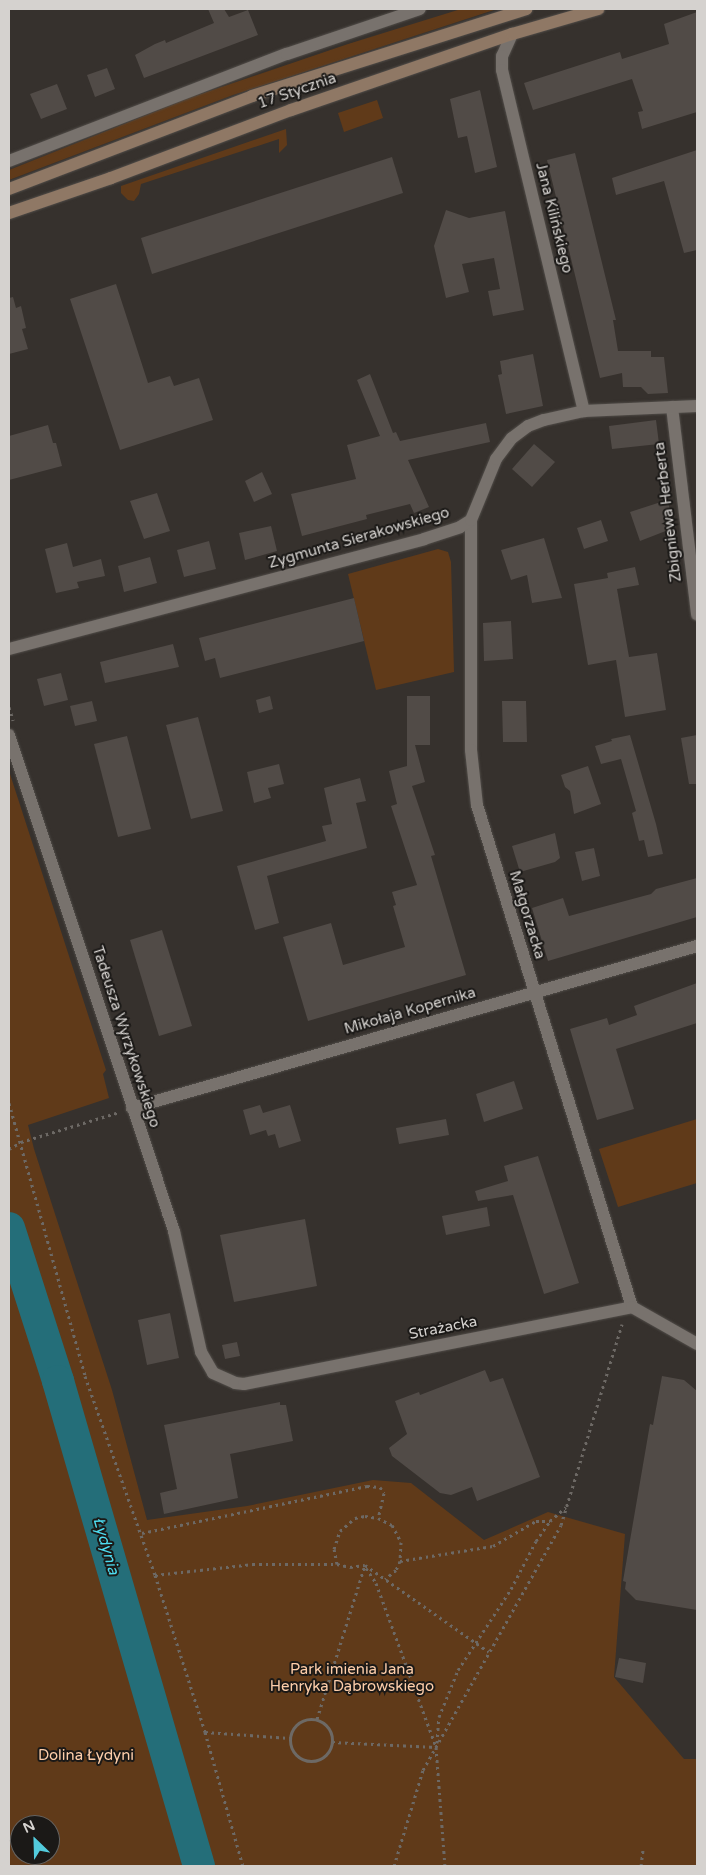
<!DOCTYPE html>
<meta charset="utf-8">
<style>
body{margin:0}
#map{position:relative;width:706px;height:1875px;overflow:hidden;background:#36312d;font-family:"Varela Round",sans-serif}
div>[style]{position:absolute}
.green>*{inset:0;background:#603a19}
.river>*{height:32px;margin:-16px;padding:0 16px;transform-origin:16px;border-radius:16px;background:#246e79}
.building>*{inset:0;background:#514b47}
.path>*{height:3px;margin-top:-1.5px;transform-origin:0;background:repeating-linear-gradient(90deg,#6d6965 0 2.5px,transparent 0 6.5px)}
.path>.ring{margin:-1.5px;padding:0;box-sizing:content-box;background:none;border:3px solid #6d6965;border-radius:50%}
.roads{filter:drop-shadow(0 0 1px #514d49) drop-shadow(0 0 1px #514d49)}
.minor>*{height:12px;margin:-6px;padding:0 6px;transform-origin:6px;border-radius:6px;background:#78726d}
.secondary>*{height:12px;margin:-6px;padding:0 6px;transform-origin:6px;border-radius:6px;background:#8f7865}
span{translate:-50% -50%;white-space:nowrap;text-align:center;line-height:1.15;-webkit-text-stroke:4px #1b1917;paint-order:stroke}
.street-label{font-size:15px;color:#d5d2cf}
.park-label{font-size:15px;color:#feceaa}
.water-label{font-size:16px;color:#4edbef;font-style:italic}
.frame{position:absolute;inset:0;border:10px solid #d5d2cf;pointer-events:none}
.north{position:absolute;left:10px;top:1815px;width:50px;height:50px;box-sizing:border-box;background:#1b1917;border:1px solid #656361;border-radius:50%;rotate:336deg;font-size:14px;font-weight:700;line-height:20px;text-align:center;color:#d5d2cf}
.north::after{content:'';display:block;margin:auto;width:18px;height:22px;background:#53cbdc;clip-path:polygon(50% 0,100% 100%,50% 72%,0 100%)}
</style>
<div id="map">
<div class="green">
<i style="clip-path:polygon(461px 9px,497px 9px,233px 95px,9px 180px,9px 170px,189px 98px,348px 44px)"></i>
<i style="clip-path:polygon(377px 100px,383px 118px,344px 132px,338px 113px)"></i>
<i style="clip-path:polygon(286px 129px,287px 145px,279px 153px,279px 139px,141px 184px,139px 194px,134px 201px,128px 200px,121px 193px,121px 186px)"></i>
<i style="clip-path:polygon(438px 549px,448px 552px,451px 562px,454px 672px,376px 690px,348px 574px)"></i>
<i style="clip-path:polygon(evenodd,9px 771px,106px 1070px,103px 1074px,109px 1098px,28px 1125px,34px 1149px,112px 1390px,147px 1520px,247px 1506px,373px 1480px,411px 1483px,484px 1540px,548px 1512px,625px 1534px,614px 1677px,684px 1759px,697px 1759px,697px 1866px,9px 1866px,9px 771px,20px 1825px,50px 1825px,50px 1855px,20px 1855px,20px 1825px)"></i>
<i style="clip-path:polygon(697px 1119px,697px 1183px,618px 1207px,599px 1149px)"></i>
</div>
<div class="river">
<i style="left:9px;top:1228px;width:161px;rotate:72.2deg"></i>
<i style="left:58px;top:1381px;width:505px;rotate:73.79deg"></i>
</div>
<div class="building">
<i style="clip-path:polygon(208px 9px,224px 9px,229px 17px,248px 10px,258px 35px,144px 78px,135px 55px,155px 44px,165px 40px,166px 43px,214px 23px)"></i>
<i style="clip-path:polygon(697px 12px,697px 112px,642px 129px,638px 112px,643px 111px,632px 79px,533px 110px,524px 83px,620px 52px,622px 59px,669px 44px,664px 24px)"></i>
<i style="clip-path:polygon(107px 68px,115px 89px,95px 97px,87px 75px)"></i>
<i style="clip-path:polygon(57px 84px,67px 109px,41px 119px,30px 94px)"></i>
<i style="clip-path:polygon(480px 90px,497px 167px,475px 173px,467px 136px,458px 138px,450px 99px)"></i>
<i style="clip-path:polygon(697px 150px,697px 250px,684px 253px,664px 181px,616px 195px,612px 178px)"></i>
<i style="clip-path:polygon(575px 153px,616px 320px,613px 320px,618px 351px,651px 351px,651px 357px,664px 357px,668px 393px,648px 394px,641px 387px,623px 387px,622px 373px,600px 378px,547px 160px)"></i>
<i style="clip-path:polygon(392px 157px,403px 193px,152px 274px,141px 238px)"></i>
<i style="clip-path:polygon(446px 210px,469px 218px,505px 211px,524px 310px,493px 316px,488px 291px,500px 289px,494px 258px,462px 264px,469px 292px,446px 298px,434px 246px)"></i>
<i style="clip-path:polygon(116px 284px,148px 383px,170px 376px,174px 386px,199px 378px,213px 420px,120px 450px,70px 299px)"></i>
<i style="clip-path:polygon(13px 297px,16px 308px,21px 306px,26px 328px,22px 329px,28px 349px,9px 354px,9px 298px)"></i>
<i style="clip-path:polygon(533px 354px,543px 406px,506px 414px,498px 375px,502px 374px,500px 361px)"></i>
<i style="clip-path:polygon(370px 374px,393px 433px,396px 432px,400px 441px,486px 423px,490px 442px,408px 460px,429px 507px,414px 513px,410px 504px,366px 515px,367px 519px,302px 536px,291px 494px,356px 479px,347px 445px,380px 436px,357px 380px)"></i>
<i style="clip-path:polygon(656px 420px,659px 444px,612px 449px,609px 426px)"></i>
<i style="clip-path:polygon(48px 425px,53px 443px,56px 443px,62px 466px,9px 480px,9px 436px)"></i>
<i style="clip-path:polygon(534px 444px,555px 462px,532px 487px,512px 469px)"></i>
<i style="clip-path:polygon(262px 472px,272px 494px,254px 502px,245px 481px)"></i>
<i style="clip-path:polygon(157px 493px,170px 531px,144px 539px,130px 501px)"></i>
<i style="clip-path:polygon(667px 500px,676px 527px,640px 541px,630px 512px)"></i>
<i style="clip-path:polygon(601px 520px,608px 541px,584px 549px,577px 528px)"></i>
<i style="clip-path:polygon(271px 526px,277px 551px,245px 560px,239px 533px)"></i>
<i style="clip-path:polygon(544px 538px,562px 598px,532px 603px,527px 575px,511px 580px,501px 550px)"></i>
<i style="clip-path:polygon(209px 541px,216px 569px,184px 577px,177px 550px)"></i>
<i style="clip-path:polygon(67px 543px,73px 567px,101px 559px,105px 576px,77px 582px,79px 588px,56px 593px,45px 549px)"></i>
<i style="clip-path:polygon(150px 557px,157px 583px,124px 592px,118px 566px)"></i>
<i style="clip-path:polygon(635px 567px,639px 585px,617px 589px,629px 657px,657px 653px,666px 710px,625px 717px,616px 660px,588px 665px,574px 584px,608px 578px,607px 573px)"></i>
<i style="clip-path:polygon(354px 598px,364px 641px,220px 678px,215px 658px,205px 661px,199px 638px)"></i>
<i style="clip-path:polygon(511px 621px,513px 659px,484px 661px,483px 623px)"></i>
<i style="clip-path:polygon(173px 644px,179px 667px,105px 683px,100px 662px)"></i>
<i style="clip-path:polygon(61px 673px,68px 700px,44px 706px,37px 679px)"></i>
<i style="clip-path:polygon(270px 696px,273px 709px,259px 713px,256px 700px)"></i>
<i style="clip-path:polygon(407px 696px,430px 696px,430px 745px,415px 745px,425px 782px,412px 786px,435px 855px,431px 856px,466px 975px,308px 1021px,283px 937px,331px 923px,343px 965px,405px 947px,393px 906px,396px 905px,392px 892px,417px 885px,391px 806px,397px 804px,389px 771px,407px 766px)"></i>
<i style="clip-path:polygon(92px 701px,97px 721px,75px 726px,70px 706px)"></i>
<i style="clip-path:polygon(502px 701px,526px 701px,527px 742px,503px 742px)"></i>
<i style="clip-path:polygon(198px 717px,223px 811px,191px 819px,166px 725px)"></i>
<i style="clip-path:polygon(630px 735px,656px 824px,663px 854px,648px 857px,644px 840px,639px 841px,632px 813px,636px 811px,621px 759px,601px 764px,595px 746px,612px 741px,611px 739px)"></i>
<i style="clip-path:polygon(697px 735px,697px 784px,689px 784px,681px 738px)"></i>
<i style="clip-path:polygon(127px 736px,151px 829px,118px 837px,94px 744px)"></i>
<i style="clip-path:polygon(279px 764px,284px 784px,268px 788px,271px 798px,254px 803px,247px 772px)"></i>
<i style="clip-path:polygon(588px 766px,601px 804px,574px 814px,570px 791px,565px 787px,561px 775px)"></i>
<i style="clip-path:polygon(360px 778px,366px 801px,356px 803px,367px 848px,267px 876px,279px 923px,255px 930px,237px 866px,326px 841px,322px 826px,332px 824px,324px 788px)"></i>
<i style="clip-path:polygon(555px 833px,560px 858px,555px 862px,520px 872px,512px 846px)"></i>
<i style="clip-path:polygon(594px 848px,600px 876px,582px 881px,575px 852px)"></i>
<i style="clip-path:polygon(697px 878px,697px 917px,548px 961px,532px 908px,563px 898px,569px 916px,651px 894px,656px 889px)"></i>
<i style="clip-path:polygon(162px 930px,192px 1026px,159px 1036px,130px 940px)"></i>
<i style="clip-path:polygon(697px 983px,697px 1023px,616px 1049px,634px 1109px,597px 1120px,570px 1029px,607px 1018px,609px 1025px,637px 1015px,634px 1006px)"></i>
<i style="clip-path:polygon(514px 1081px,523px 1109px,484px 1122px,476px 1094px)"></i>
<i style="clip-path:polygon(260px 1105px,263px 1113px,290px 1105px,301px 1141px,279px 1148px,275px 1134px,268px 1136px,266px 1130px,250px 1135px,243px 1110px)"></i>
<i style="clip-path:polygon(446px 1119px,449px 1135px,399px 1144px,396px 1128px)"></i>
<i style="clip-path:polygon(538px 1156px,579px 1283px,544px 1294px,513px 1195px,478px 1201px,475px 1191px,508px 1181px,504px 1166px)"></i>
<i style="clip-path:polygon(487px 1207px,490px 1226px,446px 1235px,442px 1216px)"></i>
<i style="clip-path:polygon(305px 1219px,317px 1286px,234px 1302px,220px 1235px)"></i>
<i style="clip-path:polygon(170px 1313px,179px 1358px,147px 1365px,138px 1320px)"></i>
<i style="clip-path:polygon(237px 1342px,240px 1356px,225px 1359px,222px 1345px)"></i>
<i style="clip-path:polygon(485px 1370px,490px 1382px,503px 1378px,540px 1477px,477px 1501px,472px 1487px,451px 1495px,440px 1493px,392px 1456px,389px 1448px,407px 1434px,395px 1401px,419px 1392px,420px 1395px)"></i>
<i style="clip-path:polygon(662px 1376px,684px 1380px,697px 1391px,697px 1610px,636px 1600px,625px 1589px,626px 1582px,623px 1581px,650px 1424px,653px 1425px)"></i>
<i style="clip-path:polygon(280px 1402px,280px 1405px,286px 1405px,293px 1441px,230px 1454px,238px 1498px,164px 1514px,160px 1493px,177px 1489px,164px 1425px)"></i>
<i style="clip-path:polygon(619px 1658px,646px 1663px,643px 1683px,615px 1677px)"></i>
</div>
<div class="path">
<i style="left:9px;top:707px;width:14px;rotate:73deg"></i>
<i style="left:9px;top:1103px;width:283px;rotate:74.4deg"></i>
<i style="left:85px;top:1376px;width:211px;rotate:70.6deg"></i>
<i style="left:155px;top:1575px;width:165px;rotate:72.3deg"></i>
<i style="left:205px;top:1732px;width:139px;rotate:74.2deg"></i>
<i style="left:9px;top:1149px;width:14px;rotate:-30deg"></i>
<i style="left:21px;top:1142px;width:103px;rotate:-16.9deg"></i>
<i style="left:142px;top:1533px;width:230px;rotate:-11.8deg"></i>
<i style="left:367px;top:1486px;width:13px;rotate:4deg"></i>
<i style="left:380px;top:1487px;width:7px;rotate:56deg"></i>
<i style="left:384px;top:1493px;width:26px;rotate:103deg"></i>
<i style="left:400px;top:1561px;width:94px;rotate:-9.2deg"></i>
<i style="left:493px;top:1546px;width:50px;rotate:-30.2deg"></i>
<i style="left:536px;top:1521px;width:14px"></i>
<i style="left:337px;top:1564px;width:15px;rotate:-101deg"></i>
<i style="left:334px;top:1549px;width:19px;rotate:-72deg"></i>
<i style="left:340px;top:1531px;width:20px;rotate:-41deg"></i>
<i style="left:355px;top:1518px;width:10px;rotate:-11deg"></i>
<i style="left:365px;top:1516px;width:13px;rotate:9deg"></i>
<i style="left:378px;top:1518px;width:16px;rotate:27deg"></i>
<i style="left:392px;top:1525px;width:19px;rotate:62deg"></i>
<i style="left:401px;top:1542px;width:19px;rotate:93deg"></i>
<i style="left:400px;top:1561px;width:10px;rotate:114deg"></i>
<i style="left:396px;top:1570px;width:14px;rotate:141deg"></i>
<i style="left:366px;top:1568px;width:18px;rotate:56deg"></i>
<i style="left:376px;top:1583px;width:175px;rotate:69.9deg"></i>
<i style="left:436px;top:1747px;width:119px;rotate:85.7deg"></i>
<i style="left:155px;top:1575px;width:99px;rotate:-6.4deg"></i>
<i style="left:253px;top:1564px;width:84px"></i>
<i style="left:337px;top:1564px;width:13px;rotate:13deg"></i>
<i style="left:350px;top:1567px;width:15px;rotate:-8deg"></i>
<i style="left:365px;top:1565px;width:151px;rotate:35.1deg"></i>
<i class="ring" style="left:290px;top:1719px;width:39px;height:39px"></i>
<i style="left:317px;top:1719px;width:161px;rotate:-72.7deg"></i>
<i style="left:205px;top:1732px;width:85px;rotate:4deg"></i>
<i style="left:332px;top:1742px;width:104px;rotate:2.8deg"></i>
<i style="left:437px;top:1743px;width:26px;rotate:-86deg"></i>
<i style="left:439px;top:1717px;width:51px;rotate:-68deg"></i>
<i style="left:458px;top:1670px;width:97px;rotate:-56.8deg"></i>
<i style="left:511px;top:1589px;width:54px;rotate:-62.5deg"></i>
<i style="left:536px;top:1541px;width:24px;rotate:-55deg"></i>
<i style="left:550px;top:1521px;width:21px;rotate:-41deg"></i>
<i style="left:394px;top:1866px;width:100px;rotate:-73.2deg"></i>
<i style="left:423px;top:1770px;width:281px;rotate:-60.6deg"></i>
<i style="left:561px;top:1525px;width:210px;rotate:-73.1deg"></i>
<i style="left:641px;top:1866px;width:17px;rotate:-83deg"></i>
</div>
<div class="roads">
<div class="minor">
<i style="left:512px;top:34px;width:24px;rotate:114deg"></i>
<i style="left:502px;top:56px;width:14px;rotate:90deg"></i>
<i style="left:502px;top:70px;width:351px;rotate:76.5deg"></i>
<i style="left:9px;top:161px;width:298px;rotate:-21.1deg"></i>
<i style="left:287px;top:54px;width:140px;rotate:-18.7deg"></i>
<i style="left:672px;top:407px;width:209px;rotate:83.1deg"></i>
<i style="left:471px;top:520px;width:230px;rotate:90deg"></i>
<i style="left:471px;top:750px;width:55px;rotate:83.8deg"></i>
<i style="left:477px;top:805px;width:525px;rotate:72.84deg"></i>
<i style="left:9px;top:649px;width:429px;rotate:-14.8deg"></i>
<i style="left:424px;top:539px;width:38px;rotate:-18deg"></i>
<i style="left:460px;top:527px;width:13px;rotate:-32deg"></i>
<i style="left:471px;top:520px;width:66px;rotate:-67.7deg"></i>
<i style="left:496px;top:459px;width:26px;rotate:-53deg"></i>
<i style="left:512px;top:438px;width:20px;rotate:-37deg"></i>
<i style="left:528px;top:426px;width:17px;rotate:-21deg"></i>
<i style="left:544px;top:420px;width:41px;rotate:-12.7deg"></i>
<i style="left:584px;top:411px;width:113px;rotate:-2.5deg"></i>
<i style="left:9px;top:735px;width:523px;rotate:71.6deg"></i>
<i style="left:174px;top:1231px;width:124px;rotate:77.4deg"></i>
<i style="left:201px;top:1352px;width:24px;rotate:60deg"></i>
<i style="left:213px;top:1373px;width:24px;rotate:24deg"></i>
<i style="left:235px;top:1383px;width:9px;rotate:6deg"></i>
<i style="left:244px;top:1384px;width:396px;rotate:-11.2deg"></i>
<i style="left:632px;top:1307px;width:75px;rotate:29.6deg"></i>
<i style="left:132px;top:1108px;width:588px;rotate:-16deg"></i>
</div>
<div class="secondary">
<i style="left:9px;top:189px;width:260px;rotate:-20.9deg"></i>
<i style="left:252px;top:96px;width:288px;rotate:-17.6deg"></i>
<i style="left:9px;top:213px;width:108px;rotate:-18.9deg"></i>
<i style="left:111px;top:178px;width:192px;rotate:-20.7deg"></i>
<i style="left:291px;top:110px;width:234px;rotate:-19deg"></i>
<i style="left:512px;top:34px;width:90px;rotate:-16.2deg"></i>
</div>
</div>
<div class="street-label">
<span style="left:297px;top:91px;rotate:-19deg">17 Stycznia</span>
<span style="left:554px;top:218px;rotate:76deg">Jana Kilińskiego</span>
<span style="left:668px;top:512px;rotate:-97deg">Zbigniewa Herberta</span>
<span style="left:359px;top:538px;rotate:-16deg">Zygmunta Sierakowskiego</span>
<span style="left:527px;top:915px;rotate:73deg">Małgorzacka</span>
<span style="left:410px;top:1011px;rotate:-16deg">Mikołaja Kopernika</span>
<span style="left:126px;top:1037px;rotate:72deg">Tadeusza Wyrzykowskiego</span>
<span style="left:443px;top:1328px;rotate:-11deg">Strażacka</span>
</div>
<div class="park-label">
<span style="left:352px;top:1678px">Park imienia Jana<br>Henryka Dąbrowskiego</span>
<span style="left:86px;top:1756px">Dolina Łydyni</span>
</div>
<div class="water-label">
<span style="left:106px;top:1546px;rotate:74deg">Łydynia</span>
</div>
<div class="frame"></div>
<div class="north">N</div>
</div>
